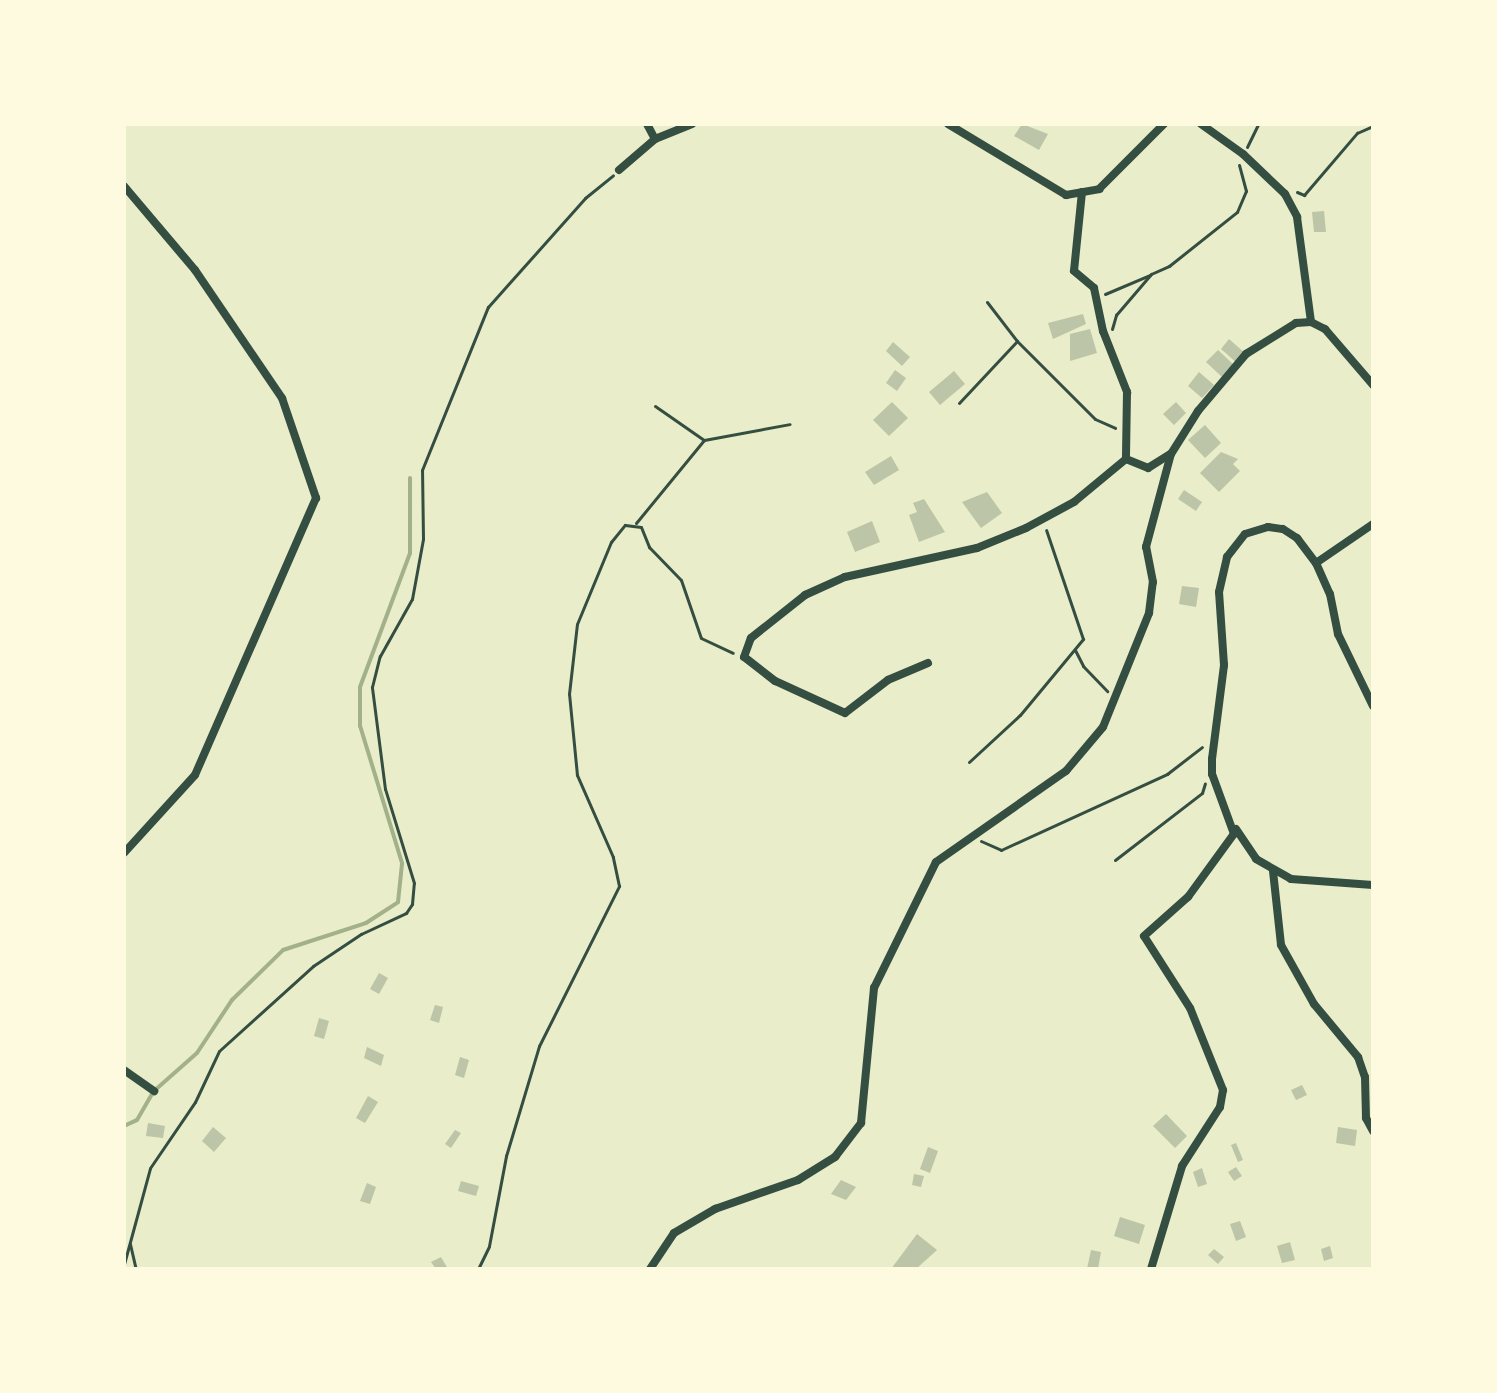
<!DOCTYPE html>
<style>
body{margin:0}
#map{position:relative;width:1497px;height:1393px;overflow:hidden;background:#e9edc9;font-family:Raleway,sans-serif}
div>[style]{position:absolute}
.stream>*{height:4px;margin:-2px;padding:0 2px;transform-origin:2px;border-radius:2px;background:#a3b18a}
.building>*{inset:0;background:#bcc5a7}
.path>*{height:3px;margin:-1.5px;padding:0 1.5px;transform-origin:1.5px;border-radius:1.5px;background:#344e41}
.minor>*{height:8px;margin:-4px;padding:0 4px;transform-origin:4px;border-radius:4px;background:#344e41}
span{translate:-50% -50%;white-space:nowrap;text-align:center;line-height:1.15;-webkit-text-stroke:6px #fefae0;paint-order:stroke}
.frame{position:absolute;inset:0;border:126px solid #fefae0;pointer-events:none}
</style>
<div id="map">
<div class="stream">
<i style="left:124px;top:1126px;width:14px;rotate:-25deg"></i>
<i style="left:137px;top:1120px;width:34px;rotate:-60deg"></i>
<i style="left:154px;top:1091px;width:57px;rotate:-41.5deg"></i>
<i style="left:197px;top:1053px;width:64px;rotate:-56.6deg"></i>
<i style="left:232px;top:1000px;width:71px;rotate:-44.4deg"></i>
<i style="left:283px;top:950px;width:87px;rotate:-18deg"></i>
<i style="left:366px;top:923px;width:38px;rotate:-33deg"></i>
<i style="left:398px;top:902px;width:39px;rotate:-84deg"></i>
<i style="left:402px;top:863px;width:143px;rotate:-107deg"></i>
<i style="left:360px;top:726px;width:39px;rotate:-90deg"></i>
<i style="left:360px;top:687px;width:143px;rotate:-69.5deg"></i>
<i style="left:410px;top:553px;width:75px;rotate:-90deg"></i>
</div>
<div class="building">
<i style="clip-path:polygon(1022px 124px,1048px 134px,1039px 150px,1014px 136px)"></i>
<i style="clip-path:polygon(1324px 211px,1326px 232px,1314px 232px,1312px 212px)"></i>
<i style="clip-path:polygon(1083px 314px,1086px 324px,1053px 339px,1048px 323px)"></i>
<i style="clip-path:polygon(1090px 329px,1097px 353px,1070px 361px,1070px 334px)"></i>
<i style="clip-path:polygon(1229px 339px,1246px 354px,1238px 364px,1221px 349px)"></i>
<i style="clip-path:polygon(893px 342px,910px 357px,902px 366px,886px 351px)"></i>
<i style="clip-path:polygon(1218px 350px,1233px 364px,1222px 377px,1206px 362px)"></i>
<i style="clip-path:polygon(895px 370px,906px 378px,897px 391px,886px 383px)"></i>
<i style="clip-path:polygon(954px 371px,965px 384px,940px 405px,929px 392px)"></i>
<i style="clip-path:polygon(1199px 372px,1214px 385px,1202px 398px,1188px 386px)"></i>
<i style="clip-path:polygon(892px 402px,908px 418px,889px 436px,873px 420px)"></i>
<i style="clip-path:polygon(1176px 402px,1186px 413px,1174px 425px,1163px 414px)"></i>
<i style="clip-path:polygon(1205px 425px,1221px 443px,1205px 458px,1188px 440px)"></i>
<i style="clip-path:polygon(1221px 452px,1238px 459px,1233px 464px,1240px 471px,1219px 492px,1200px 473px)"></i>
<i style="clip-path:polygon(891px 456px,899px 470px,874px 485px,865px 472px)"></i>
<i style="clip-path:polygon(1184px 490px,1202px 502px,1196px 511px,1178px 499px)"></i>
<i style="clip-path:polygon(987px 492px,1002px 513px,981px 528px,962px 502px)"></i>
<i style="clip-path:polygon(924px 499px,945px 532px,919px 542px,909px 515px,917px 512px,913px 503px)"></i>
<i style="clip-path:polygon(872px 521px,880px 542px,855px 552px,847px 532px)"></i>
<i style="clip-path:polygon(1182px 586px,1199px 588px,1196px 607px,1179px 604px)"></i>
<i style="clip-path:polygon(379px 973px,388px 978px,379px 994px,370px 989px)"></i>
<i style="clip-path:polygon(435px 1005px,443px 1007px,439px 1023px,430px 1020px)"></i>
<i style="clip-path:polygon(319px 1018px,329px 1021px,324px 1039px,314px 1036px)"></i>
<i style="clip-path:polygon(367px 1047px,384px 1055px,381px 1066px,364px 1058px)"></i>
<i style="clip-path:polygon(460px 1057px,469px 1060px,464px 1078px,455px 1075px)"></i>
<i style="clip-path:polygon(1302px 1085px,1307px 1095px,1296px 1100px,1291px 1090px)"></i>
<i style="clip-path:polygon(368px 1096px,378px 1102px,365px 1123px,356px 1118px)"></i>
<i style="clip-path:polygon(1166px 1114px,1187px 1136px,1175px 1148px,1153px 1126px)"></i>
<i style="clip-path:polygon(148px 1123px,165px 1126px,163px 1138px,146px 1136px)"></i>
<i style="clip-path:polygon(213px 1127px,226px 1138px,214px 1152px,202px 1141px)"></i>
<i style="clip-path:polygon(1338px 1127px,1357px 1130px,1355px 1146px,1336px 1143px)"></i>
<i style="clip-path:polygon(455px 1130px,461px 1133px,451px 1148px,445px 1144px)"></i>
<i style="clip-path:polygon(1236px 1143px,1243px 1160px,1238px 1162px,1231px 1145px)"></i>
<i style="clip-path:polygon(928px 1147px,938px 1151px,930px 1173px,920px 1169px)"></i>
<i style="clip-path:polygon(1236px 1167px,1242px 1176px,1234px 1181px,1228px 1172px)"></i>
<i style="clip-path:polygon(1202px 1168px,1207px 1184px,1198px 1187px,1193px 1172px)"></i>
<i style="clip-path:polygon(914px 1174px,924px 1176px,921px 1187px,912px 1185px)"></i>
<i style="clip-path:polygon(841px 1180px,856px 1187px,846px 1200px,831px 1194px)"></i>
<i style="clip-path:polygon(461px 1181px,479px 1186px,476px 1196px,458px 1191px)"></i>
<i style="clip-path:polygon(367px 1183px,376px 1187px,370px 1204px,360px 1201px)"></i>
<i style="clip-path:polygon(1120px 1217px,1145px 1225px,1139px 1244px,1114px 1236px)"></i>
<i style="clip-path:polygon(1240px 1221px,1246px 1237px,1236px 1241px,1230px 1224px)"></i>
<i style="clip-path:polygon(917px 1234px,937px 1250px,916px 1269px,891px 1269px)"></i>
<i style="clip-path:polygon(1290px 1242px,1295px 1260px,1282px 1263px,1277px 1246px)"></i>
<i style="clip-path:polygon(1330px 1246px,1333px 1258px,1324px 1261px,1321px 1249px)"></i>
<i style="clip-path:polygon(1214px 1249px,1224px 1257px,1218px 1264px,1208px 1255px)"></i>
<i style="clip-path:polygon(1091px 1250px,1101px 1252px,1098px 1269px,1087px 1269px)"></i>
<i style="clip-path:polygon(441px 1257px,448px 1269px,436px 1269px,431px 1262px)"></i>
</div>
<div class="path">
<i style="left:1247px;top:147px;width:25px;rotate:-64deg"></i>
<i style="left:1297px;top:192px;width:8px;rotate:23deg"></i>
<i style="left:1304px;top:195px;width:82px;rotate:-49.5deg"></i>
<i style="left:1357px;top:133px;width:17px;rotate:-24deg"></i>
<i style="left:1105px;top:294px;width:49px;rotate:-22.9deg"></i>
<i style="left:987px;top:302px;width:49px;rotate:52.4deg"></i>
<i style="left:1017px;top:341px;width:110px;rotate:45deg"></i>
<i style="left:1095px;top:419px;width:22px;rotate:24deg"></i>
<i style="left:1112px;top:329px;width:15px;rotate:-74deg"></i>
<i style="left:1116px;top:315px;width:54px;rotate:-49.5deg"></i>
<i style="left:1151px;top:274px;width:20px;rotate:-24deg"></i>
<i style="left:1169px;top:266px;width:87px;rotate:-38.5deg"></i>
<i style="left:1237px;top:212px;width:23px;rotate:-67deg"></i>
<i style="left:1246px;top:191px;width:27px;rotate:-105deg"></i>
<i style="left:959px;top:403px;width:85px;rotate:-46.9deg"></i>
<i style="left:655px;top:406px;width:60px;rotate:34.8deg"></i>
<i style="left:636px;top:523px;width:107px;rotate:-50.7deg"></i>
<i style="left:704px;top:440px;width:87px;rotate:-10.5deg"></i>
<i style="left:1075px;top:650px;width:18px;rotate:63deg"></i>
<i style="left:1083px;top:666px;width:35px;rotate:46deg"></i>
<i style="left:969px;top:762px;width:69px;rotate:-42.7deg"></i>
<i style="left:1020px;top:715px;width:99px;rotate:-50.3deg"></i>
<i style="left:1083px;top:639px;width:115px;rotate:-108.7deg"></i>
<i style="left:981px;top:841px;width:22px;rotate:24deg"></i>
<i style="left:1001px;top:850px;width:183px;rotate:-24.6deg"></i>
<i style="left:1167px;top:774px;width:44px;rotate:-37.6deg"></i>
<i style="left:1115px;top:860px;width:110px;rotate:-37.6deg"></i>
<i style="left:1202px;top:793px;width:10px;rotate:-73deg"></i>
<i style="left:130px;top:1244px;width:26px;rotate:77deg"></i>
<i style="left:124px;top:1264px;width:99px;rotate:-74.8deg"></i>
<i style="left:150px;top:1168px;width:80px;rotate:-55.7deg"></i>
<i style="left:195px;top:1102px;width:56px;rotate:-64.8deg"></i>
<i style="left:219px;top:1051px;width:127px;rotate:-42.1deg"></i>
<i style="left:313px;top:966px;width:58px;rotate:-33.7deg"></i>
<i style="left:361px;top:934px;width:50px;rotate:-25deg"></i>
<i style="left:406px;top:913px;width:11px;rotate:-56deg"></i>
<i style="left:412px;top:904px;width:21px;rotate:-85deg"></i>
<i style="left:414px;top:883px;width:98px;rotate:-107.1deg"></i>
<i style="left:385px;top:789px;width:103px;rotate:-97.3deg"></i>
<i style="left:372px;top:687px;width:32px;rotate:-76deg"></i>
<i style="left:380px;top:656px;width:65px;rotate:-60.7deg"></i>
<i style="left:412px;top:599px;width:61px;rotate:-79.6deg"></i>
<i style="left:423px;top:539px;width:69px;rotate:-90.8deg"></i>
<i style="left:422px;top:470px;width:176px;rotate:-68deg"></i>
<i style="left:488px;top:307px;width:146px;rotate:-48.3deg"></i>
<i style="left:585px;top:198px;width:36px;rotate:-39deg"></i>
<i style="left:478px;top:1269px;width:25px;rotate:-64deg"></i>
<i style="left:489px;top:1246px;width:92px;rotate:-79.3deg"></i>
<i style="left:506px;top:1156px;width:115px;rotate:-73.3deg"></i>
<i style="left:539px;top:1046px;width:179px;rotate:-63.4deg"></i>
<i style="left:619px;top:886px;width:30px;rotate:-102deg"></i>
<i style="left:613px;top:857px;width:90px;rotate:-113.7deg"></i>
<i style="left:577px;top:775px;width:81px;rotate:-95.6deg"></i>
<i style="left:569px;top:694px;width:70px;rotate:-83.5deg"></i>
<i style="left:577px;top:624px;width:89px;rotate:-67.5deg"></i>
<i style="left:611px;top:542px;width:22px;rotate:-51deg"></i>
<i style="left:625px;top:525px;width:16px;rotate:7deg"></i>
<i style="left:641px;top:527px;width:22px;rotate:68deg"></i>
<i style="left:649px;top:547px;width:46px;rotate:45.9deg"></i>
<i style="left:681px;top:580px;width:61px;rotate:71deg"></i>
<i style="left:701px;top:638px;width:35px;rotate:25deg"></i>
</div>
<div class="minor">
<i style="left:647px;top:124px;width:17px;rotate:62deg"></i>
<i style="left:948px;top:124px;width:138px;rotate:31deg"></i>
<i style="left:1066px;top:195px;width:34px;rotate:-10deg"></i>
<i style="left:1099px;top:189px;width:92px;rotate:-45deg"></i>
<i style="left:1201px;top:124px;width:52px;rotate:35.5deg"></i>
<i style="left:1243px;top:154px;width:58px;rotate:43.6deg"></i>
<i style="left:1285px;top:194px;width:26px;rotate:62deg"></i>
<i style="left:1297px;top:217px;width:106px;rotate:82.4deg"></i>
<i style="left:619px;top:170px;width:48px;rotate:-40.7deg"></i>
<i style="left:655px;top:139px;width:40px;rotate:-22deg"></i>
<i style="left:124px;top:186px;width:110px;rotate:49.8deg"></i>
<i style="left:195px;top:270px;width:155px;rotate:55.8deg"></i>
<i style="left:282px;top:398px;width:106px;rotate:71.2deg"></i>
<i style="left:316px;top:498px;width:302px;rotate:113.6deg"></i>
<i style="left:195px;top:775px;width:105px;rotate:132.3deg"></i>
<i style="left:1082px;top:192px;width:79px;rotate:95.8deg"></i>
<i style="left:1074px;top:271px;width:26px;rotate:40deg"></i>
<i style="left:1094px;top:288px;width:44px;rotate:78.2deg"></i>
<i style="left:1103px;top:331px;width:66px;rotate:68.5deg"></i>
<i style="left:1127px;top:392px;width:67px;rotate:90.9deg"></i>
<i style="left:1126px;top:459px;width:24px;rotate:22deg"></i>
<i style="left:1148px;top:468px;width:26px;rotate:-32deg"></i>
<i style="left:1316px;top:563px;width:69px;rotate:-34.4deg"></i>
<i style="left:928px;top:663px;width:43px;rotate:157deg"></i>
<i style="left:888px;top:680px;width:54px;rotate:142.5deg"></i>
<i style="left:845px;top:713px;width:77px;rotate:-155.4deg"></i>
<i style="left:775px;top:681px;width:39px;rotate:-142deg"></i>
<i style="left:744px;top:657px;width:20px;rotate:-70deg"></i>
<i style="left:751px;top:638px;width:69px;rotate:-38.5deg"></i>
<i style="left:805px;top:595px;width:44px;rotate:-24.2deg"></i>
<i style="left:845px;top:577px;width:135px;rotate:-12.4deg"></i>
<i style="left:977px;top:548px;width:53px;rotate:-22.2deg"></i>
<i style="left:1026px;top:528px;width:55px;rotate:-28.4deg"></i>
<i style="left:1074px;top:502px;width:67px;rotate:-39.6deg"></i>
<i style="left:1236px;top:829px;width:36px;rotate:56deg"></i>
<i style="left:1256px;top:859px;width:40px;rotate:29.7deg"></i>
<i style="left:1291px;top:879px;width:82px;rotate:4.2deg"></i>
<i style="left:1273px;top:871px;width:74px;rotate:83.8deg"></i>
<i style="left:1281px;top:945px;width:68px;rotate:60.8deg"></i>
<i style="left:1314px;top:1004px;width:69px;rotate:50.3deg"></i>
<i style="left:1358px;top:1057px;width:21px;rotate:71deg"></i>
<i style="left:1365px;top:1077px;width:41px;rotate:88.6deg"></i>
<i style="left:1366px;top:1118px;width:15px;rotate:62deg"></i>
<i style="left:124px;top:1070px;width:37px;rotate:35deg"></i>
<i style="left:650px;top:1269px;width:43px;rotate:-56.3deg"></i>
<i style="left:674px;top:1233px;width:48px;rotate:-30.3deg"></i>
<i style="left:715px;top:1209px;width:88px;rotate:-19.3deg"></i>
<i style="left:798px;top:1180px;width:44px;rotate:-31.9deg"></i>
<i style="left:835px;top:1157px;width:43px;rotate:-52.6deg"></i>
<i style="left:861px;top:1123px;width:136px;rotate:-84.5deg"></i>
<i style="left:874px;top:988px;width:140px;rotate:-63.8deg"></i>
<i style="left:936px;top:862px;width:159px;rotate:-35deg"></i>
<i style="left:1066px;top:771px;width:57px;rotate:-49.9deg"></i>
<i style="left:1103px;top:727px;width:123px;rotate:-68deg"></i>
<i style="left:1149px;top:613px;width:31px;rotate:-83deg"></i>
<i style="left:1153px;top:582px;width:36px;rotate:-101deg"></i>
<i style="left:1146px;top:547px;width:96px;rotate:-75deg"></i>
<i style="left:1171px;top:454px;width:51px;rotate:-57.9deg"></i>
<i style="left:1198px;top:411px;width:75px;rotate:-49.9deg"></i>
<i style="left:1246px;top:354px;width:59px;rotate:-31.8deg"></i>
<i style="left:1296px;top:323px;width:15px;rotate:-4deg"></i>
<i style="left:1311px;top:322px;width:16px;rotate:27deg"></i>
<i style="left:1325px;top:329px;width:74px;rotate:49.4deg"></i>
<i style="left:1151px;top:1269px;width:108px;rotate:-73.2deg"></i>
<i style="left:1182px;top:1166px;width:70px;rotate:-57.2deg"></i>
<i style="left:1220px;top:1107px;width:17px;rotate:-80deg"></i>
<i style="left:1223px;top:1090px;width:88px;rotate:-111.9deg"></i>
<i style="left:1190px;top:1008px;width:85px;rotate:-122.6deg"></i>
<i style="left:1144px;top:936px;width:59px;rotate:-41.6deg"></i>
<i style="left:1188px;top:897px;width:78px;rotate:-53.9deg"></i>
<i style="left:1234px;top:834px;width:64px;rotate:-110.1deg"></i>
<i style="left:1212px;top:774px;width:15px;rotate:-90deg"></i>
<i style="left:1212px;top:759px;width:95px;rotate:-82.7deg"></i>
<i style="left:1224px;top:665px;width:73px;rotate:-93.9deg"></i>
<i style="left:1219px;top:592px;width:36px;rotate:-77deg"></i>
<i style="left:1227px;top:557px;width:29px;rotate:-52deg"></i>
<i style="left:1245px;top:534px;width:24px;rotate:-17deg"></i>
<i style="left:1268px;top:527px;width:15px;rotate:8deg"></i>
<i style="left:1283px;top:529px;width:17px;rotate:33deg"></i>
<i style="left:1297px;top:538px;width:31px;rotate:53deg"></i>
<i style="left:1316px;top:563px;width:34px;rotate:66deg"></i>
<i style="left:1330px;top:594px;width:41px;rotate:78.7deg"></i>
<i style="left:1338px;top:634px;width:80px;rotate:64.1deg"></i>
</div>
<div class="frame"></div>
</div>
